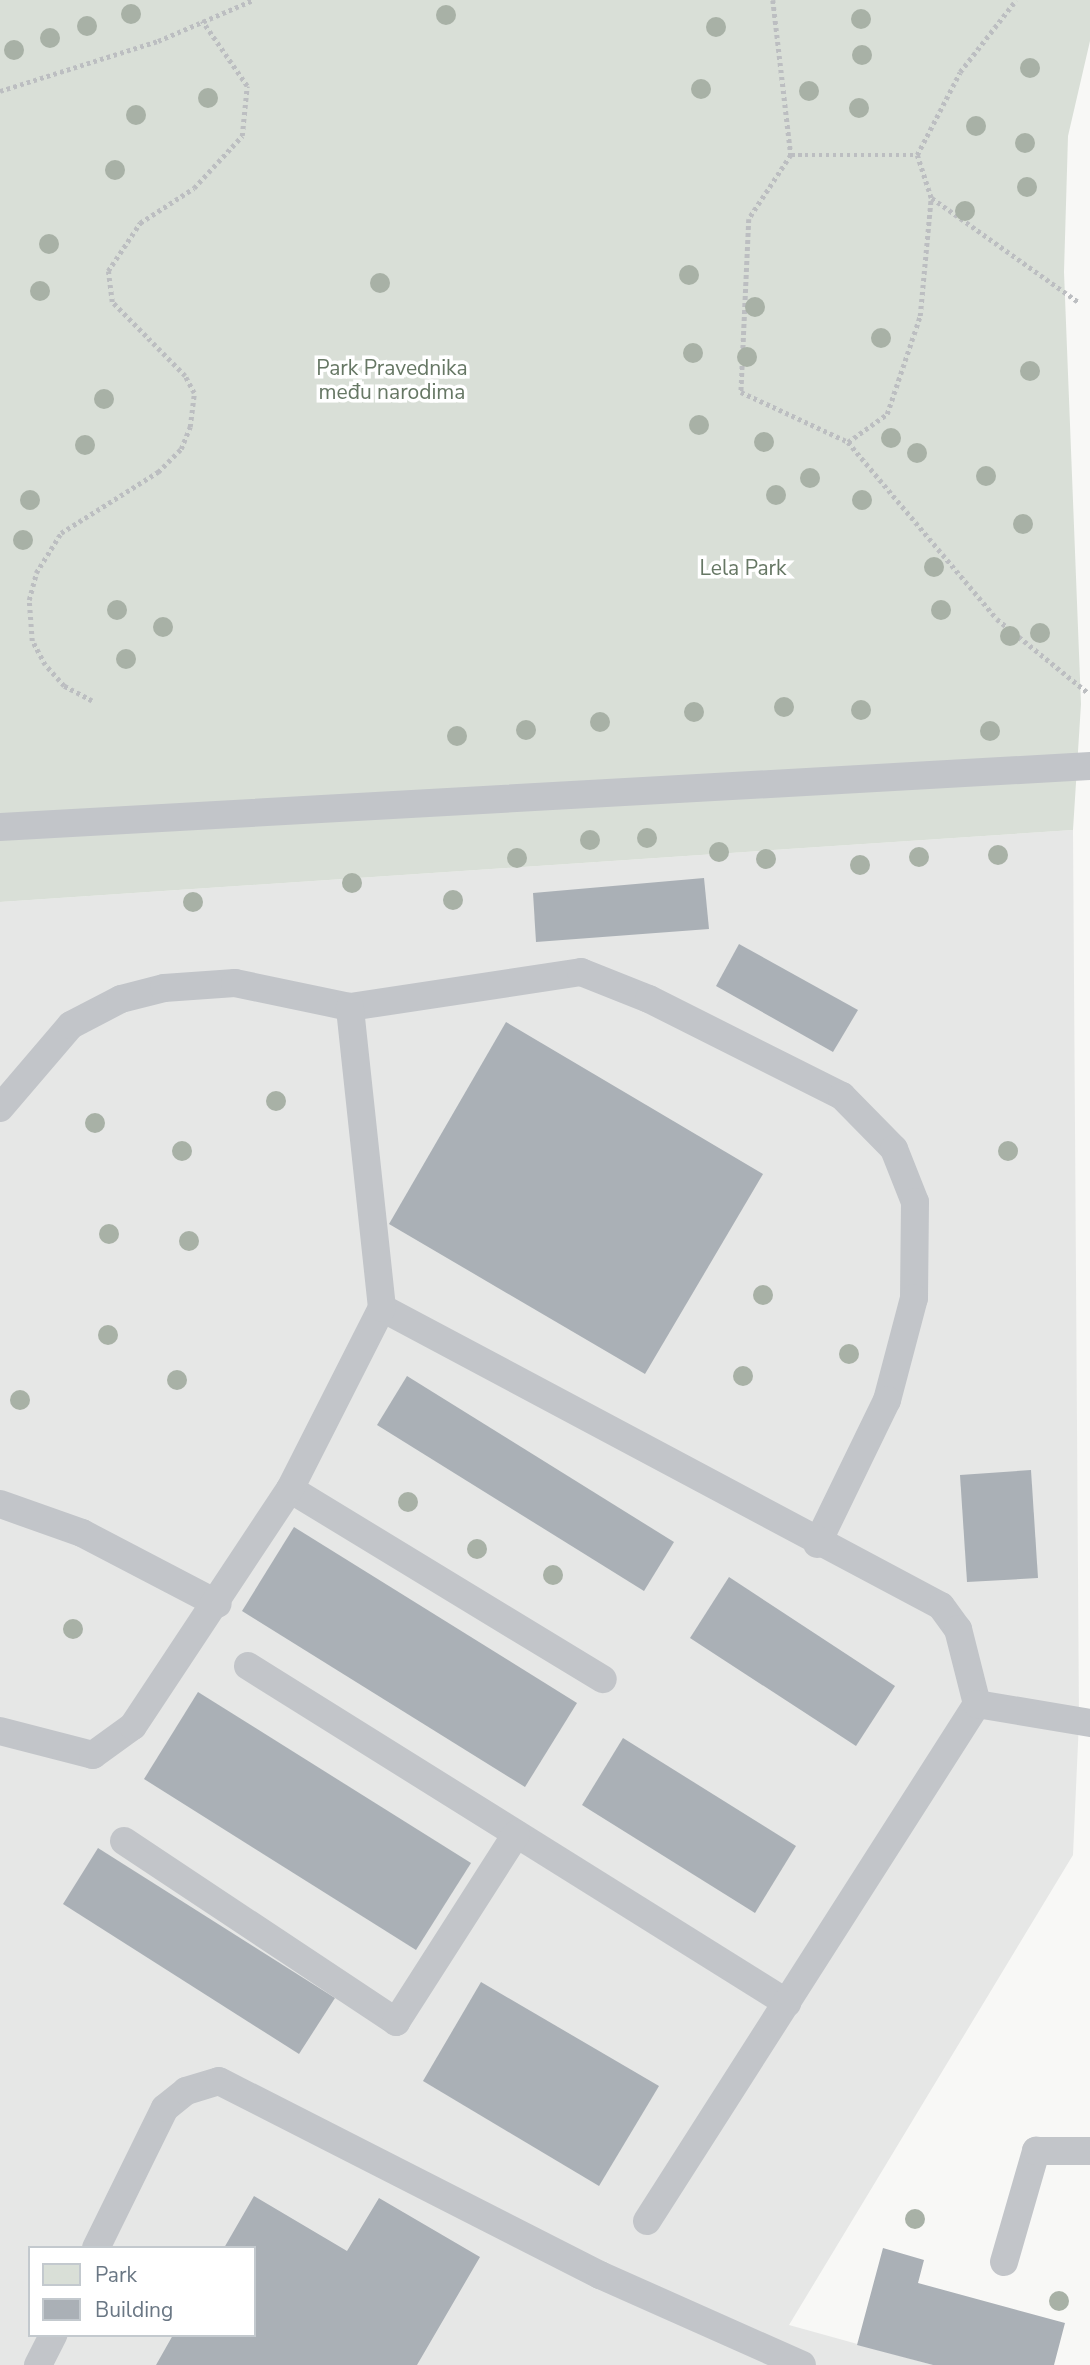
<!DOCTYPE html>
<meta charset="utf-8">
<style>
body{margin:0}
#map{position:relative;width:1090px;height:2365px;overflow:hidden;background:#f8f8f6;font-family:"Nunito Sans",sans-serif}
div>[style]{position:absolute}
.built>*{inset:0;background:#e6e7e6}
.green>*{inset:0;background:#d9dfd7}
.building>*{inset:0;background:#aab0b6}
.path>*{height:4.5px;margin-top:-2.25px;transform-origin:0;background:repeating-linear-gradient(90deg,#bcbec1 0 3.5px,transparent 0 7px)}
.service>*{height:28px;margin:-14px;padding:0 14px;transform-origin:14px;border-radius:14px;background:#c2c5c9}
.trees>*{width:20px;height:20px;margin:-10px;border-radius:50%;background:#a8b1a6}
span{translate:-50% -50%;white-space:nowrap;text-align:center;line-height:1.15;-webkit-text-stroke:7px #fff;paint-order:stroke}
.park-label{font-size:21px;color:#667764}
.legend{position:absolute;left:28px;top:2246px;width:228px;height:91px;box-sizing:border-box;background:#fff;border:2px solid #c3c9ce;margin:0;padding:9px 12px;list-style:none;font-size:21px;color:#6a7784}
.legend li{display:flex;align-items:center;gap:14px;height:35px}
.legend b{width:35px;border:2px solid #c3c9ce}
</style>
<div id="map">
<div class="built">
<i style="clip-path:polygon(evenodd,1073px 830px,1079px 1721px,1073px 1855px,789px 2325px,933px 2365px,0 2365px,0 902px,1073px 830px,30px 2248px,254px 2248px,254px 2335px,30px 2335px,30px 2248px)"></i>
</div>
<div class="green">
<i style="clip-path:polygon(0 0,1090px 0,1090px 41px,1068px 136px,1064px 272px,1081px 704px,1073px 830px,0 902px)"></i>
</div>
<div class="building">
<i style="clip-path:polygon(704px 878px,709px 929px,536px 942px,533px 893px)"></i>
<i style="clip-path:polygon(739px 944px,858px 1010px,833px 1052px,716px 986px)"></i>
<i style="clip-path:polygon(506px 1022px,763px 1174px,645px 1374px,389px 1224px)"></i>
<i style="clip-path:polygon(407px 1376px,674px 1542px,644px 1591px,377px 1425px)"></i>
<i style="clip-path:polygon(1031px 1470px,1038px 1578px,967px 1582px,960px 1475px)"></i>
<i style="clip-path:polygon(294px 1527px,577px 1703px,525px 1787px,242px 1611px)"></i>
<i style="clip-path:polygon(729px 1577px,895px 1686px,856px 1746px,690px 1638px)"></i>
<i style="clip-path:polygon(198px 1692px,471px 1863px,416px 1950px,144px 1779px)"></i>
<i style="clip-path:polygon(623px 1738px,796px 1846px,755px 1913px,582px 1805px)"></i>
<i style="clip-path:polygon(98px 1848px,335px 1998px,299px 2054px,63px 1904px)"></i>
<i style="clip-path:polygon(481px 1982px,659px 2086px,599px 2186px,423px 2081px)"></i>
<i style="clip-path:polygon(254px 2196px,347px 2251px,379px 2198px,480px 2257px,417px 2365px,156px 2365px,173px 2335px,254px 2335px,254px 2248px,224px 2248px)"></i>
<i style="clip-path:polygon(883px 2248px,924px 2260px,918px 2283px,1065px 2323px,1054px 2365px,933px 2365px,857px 2345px)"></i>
</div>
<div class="path">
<i style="left:773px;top:0;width:156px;rotate:83.4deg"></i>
<i style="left:791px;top:155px;width:126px"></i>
<i style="left:917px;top:155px;width:93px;rotate:-62.6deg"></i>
<i style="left:960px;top:72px;width:91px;rotate:-52.1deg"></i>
<i style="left:0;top:91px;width:166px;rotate:-17.6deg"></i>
<i style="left:158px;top:41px;width:103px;rotate:-23.3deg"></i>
<i style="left:791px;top:155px;width:77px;rotate:123.3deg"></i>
<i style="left:749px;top:219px;width:173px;rotate:92.6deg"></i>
<i style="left:741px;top:392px;width:118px;rotate:25deg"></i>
<i style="left:848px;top:442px;width:231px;rotate:49.9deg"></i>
<i style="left:997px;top:619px;width:116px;rotate:39deg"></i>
<i style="left:932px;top:198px;width:181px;rotate:35.4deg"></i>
<i style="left:848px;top:442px;width:48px;rotate:-35.7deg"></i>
<i style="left:887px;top:414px;width:103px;rotate:-71.4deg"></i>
<i style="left:920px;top:316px;width:119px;rotate:-84.7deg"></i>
<i style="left:931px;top:198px;width:45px;rotate:-108deg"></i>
<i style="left:92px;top:701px;width:32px;rotate:-152deg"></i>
<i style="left:64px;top:686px;width:28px;rotate:-132deg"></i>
<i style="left:45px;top:665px;width:27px;rotate:-118deg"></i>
<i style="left:32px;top:641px;width:41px;rotate:-94.2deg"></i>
<i style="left:29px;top:600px;width:28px;rotate:-75deg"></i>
<i style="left:36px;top:573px;width:47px;rotate:-58deg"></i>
<i style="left:61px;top:533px;width:115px;rotate:-32.2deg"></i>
<i style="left:158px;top:472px;width:33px;rotate:-45deg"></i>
<i style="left:181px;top:449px;width:24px;rotate:-68deg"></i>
<i style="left:190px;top:427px;width:34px;rotate:-83deg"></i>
<i style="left:194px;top:393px;width:19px;rotate:-118deg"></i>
<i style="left:185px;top:376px;width:104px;rotate:-134.6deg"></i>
<i style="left:112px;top:302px;width:31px;rotate:-97deg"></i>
<i style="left:108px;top:271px;width:58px;rotate:-56.3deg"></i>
<i style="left:140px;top:223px;width:64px;rotate:-32.9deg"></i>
<i style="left:194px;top:188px;width:71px;rotate:-47.3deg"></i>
<i style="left:242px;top:136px;width:50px;rotate:-84.3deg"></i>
<i style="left:247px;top:86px;width:79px;rotate:-124.7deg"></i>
</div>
<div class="service">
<i style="left:0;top:827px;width:1092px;rotate:-3.2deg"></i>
<i style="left:0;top:1108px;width:109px;rotate:-49.5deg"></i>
<i style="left:71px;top:1025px;width:56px;rotate:-27.5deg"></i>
<i style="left:121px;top:999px;width:44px;rotate:-14.3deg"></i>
<i style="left:164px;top:988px;width:71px;rotate:-4deg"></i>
<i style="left:235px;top:983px;width:117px;rotate:11.8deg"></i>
<i style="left:350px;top:1007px;width:234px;rotate:-8.6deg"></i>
<i style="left:581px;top:972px;width:73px;rotate:21.7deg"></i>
<i style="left:649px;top:999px;width:216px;rotate:26.7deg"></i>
<i style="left:842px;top:1096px;width:74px;rotate:45.5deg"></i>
<i style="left:894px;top:1149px;width:57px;rotate:68.4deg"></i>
<i style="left:915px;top:1202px;width:96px;rotate:90.6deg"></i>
<i style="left:914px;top:1298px;width:106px;rotate:104.8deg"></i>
<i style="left:887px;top:1400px;width:160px;rotate:115.9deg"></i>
<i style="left:382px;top:1308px;width:633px;rotate:28.06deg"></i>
<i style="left:941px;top:1606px;width:29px;rotate:54deg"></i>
<i style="left:958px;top:1629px;width:77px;rotate:75.8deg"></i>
<i style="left:290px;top:1489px;width:366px;rotate:31.3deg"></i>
<i style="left:0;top:1504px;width:87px;rotate:19.5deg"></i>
<i style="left:82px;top:1533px;width:153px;rotate:27.6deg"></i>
<i style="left:248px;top:1666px;width:636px;rotate:32.01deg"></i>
<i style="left:0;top:1731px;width:96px;rotate:14.5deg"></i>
<i style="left:93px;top:1755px;width:49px;rotate:-35.9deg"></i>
<i style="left:133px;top:1726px;width:284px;rotate:-56.5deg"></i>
<i style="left:290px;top:1489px;width:203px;rotate:-63.1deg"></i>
<i style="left:382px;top:1308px;width:303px;rotate:-96.1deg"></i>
<i style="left:124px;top:1841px;width:327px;rotate:33.6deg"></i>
<i style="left:396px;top:2022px;width:223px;rotate:-57.4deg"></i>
<i style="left:647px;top:2221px;width:613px;rotate:-57.45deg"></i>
<i style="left:977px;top:1704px;width:115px;rotate:9.5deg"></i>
<i style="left:96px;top:2248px;width:156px;rotate:-63.8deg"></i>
<i style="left:165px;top:2108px;width:27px;rotate:-39deg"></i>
<i style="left:186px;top:2091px;width:34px;rotate:-17deg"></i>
<i style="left:219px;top:2081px;width:428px;rotate:27deg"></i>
<i style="left:600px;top:2275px;width:221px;rotate:24deg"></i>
<i style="left:1004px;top:2262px;width:116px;rotate:-73.9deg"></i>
<i style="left:1036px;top:2151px;width:54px"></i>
<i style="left:38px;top:2365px;width:34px;rotate:-63deg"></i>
</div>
<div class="trees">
<i style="left:131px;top:14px"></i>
<i style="left:446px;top:15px"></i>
<i style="left:861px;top:19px"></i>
<i style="left:87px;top:26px"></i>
<i style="left:716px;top:27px"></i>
<i style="left:50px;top:38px"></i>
<i style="left:14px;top:50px"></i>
<i style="left:862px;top:55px"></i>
<i style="left:1030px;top:68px"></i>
<i style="left:701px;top:89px"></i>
<i style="left:809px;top:91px"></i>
<i style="left:208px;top:98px"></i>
<i style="left:859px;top:108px"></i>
<i style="left:136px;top:115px"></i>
<i style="left:976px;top:126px"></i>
<i style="left:1025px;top:143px"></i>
<i style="left:115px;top:170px"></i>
<i style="left:1027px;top:187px"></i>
<i style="left:965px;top:211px"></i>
<i style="left:49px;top:244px"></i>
<i style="left:689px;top:275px"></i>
<i style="left:380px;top:283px"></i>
<i style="left:40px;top:291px"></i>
<i style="left:755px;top:307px"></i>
<i style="left:881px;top:338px"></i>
<i style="left:693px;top:353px"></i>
<i style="left:747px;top:357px"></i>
<i style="left:1030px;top:371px"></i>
<i style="left:104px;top:399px"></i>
<i style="left:699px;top:425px"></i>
<i style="left:891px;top:438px"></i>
<i style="left:764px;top:442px"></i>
<i style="left:85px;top:445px"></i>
<i style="left:917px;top:453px"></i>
<i style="left:986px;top:476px"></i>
<i style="left:810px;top:478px"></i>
<i style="left:776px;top:495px"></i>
<i style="left:30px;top:500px"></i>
<i style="left:862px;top:500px"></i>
<i style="left:1023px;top:524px"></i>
<i style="left:23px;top:540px"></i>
<i style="left:934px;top:567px"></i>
<i style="left:117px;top:610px"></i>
<i style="left:941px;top:610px"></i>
<i style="left:163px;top:627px"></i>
<i style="left:1040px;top:633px"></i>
<i style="left:1010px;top:636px"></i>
<i style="left:126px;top:659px"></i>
<i style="left:784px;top:707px"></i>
<i style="left:861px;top:710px"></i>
<i style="left:694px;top:712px"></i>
<i style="left:600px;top:722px"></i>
<i style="left:526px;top:730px"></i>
<i style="left:990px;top:731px"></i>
<i style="left:457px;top:736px"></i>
<i style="left:647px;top:838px"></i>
<i style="left:590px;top:840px"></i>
<i style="left:719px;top:852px"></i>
<i style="left:998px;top:855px"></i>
<i style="left:919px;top:857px"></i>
<i style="left:517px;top:858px"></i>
<i style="left:766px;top:859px"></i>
<i style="left:860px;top:865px"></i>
<i style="left:352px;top:883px"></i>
<i style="left:453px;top:900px"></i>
<i style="left:193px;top:902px"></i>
<i style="left:276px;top:1101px"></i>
<i style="left:95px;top:1123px"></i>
<i style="left:182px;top:1151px"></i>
<i style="left:1008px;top:1151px"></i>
<i style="left:109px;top:1234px"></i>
<i style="left:189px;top:1241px"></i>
<i style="left:763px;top:1295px"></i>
<i style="left:108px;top:1335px"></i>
<i style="left:849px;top:1354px"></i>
<i style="left:743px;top:1376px"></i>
<i style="left:177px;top:1380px"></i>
<i style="left:20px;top:1400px"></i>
<i style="left:408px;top:1502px"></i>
<i style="left:477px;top:1549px"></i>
<i style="left:553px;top:1575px"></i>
<i style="left:73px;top:1629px"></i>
<i style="left:915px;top:2219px"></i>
<i style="left:1059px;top:2301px"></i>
</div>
<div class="park-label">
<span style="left:392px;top:380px">Park Pravednika<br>među narodima</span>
<span style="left:743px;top:568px">Lela Park</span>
</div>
<ul class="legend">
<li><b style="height:19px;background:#d9dfd7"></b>Park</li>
<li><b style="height:19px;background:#aab0b6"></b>Building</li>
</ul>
</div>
